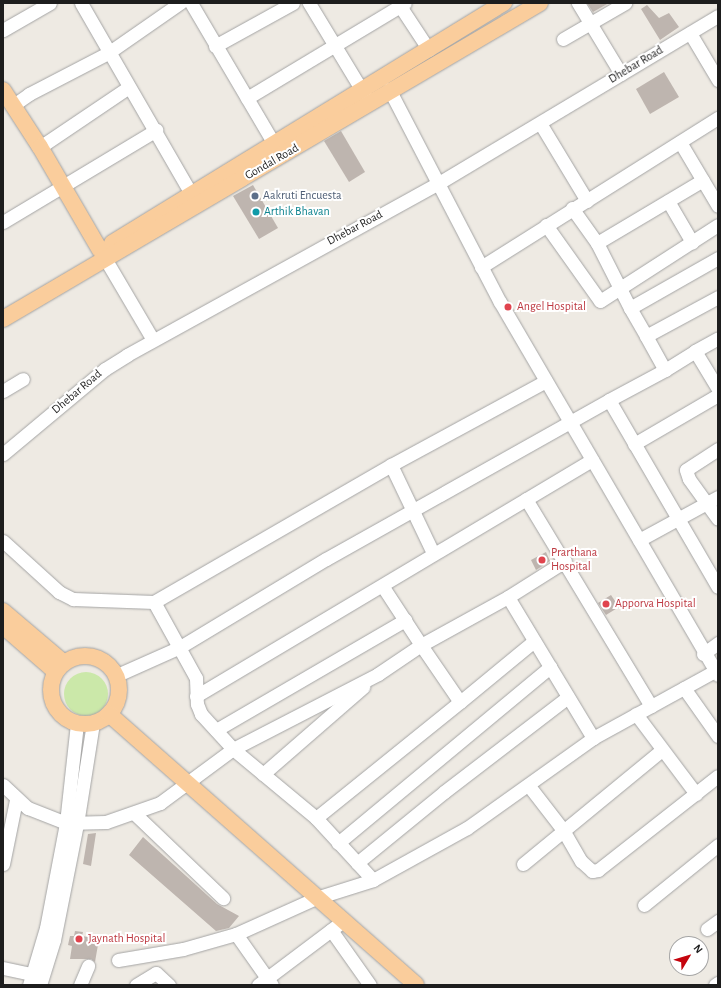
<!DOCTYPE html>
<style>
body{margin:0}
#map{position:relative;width:721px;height:988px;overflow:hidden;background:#eeeae3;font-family:"Alegreya Sans",sans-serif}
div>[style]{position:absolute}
.grass>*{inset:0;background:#cbe8a9}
.round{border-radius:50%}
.building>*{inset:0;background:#beb5af}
.roads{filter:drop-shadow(0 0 1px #a4a4a4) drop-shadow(0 0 1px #a4a4a4)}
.minor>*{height:13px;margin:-6.5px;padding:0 6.5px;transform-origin:6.5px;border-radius:6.5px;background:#fff}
.major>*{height:16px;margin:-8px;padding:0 8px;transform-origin:8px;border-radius:8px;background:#facd9c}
.major>.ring{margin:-8px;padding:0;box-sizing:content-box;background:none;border:16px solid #facd9c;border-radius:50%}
.dots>*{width:11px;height:11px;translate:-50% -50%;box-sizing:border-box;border:2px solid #fff;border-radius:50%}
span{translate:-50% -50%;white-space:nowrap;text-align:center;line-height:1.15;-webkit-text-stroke:4px #fff;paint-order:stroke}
.street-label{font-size:12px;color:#1d1d1d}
.service-label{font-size:12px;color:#4e5e75}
.left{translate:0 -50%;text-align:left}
.culture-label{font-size:12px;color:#0d838f}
.health-label{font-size:12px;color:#be3a42}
.frame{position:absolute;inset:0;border:4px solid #1d1d1d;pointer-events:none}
.north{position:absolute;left:669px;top:936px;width:40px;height:40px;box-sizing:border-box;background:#fff;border:1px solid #a5a5a5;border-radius:50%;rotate:52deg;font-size:11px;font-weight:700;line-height:16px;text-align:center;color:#1d1d1d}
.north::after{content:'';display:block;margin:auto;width:14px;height:18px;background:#c5040d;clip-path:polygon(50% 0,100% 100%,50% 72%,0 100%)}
</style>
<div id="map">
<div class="grass">
<i class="round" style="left:64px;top:672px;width:44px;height:44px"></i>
</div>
<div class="building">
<i style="clip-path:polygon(587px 3px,609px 3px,593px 12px)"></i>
<i style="clip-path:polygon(647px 5px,659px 18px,669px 13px,679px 27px,660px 40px,641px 9px)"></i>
<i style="clip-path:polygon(664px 72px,679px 97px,650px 114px,636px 89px)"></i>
<i style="clip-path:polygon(341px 131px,365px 172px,349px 182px,324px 141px)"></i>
<i style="clip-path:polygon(253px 185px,278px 228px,259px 239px,233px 196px)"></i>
<i style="clip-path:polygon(546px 552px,550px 561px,536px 570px,531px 560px)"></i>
<i style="clip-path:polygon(611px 595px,619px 607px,606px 615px,598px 603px)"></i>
<i style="clip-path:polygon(96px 833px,91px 866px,83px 864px,88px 834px)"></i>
<i style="clip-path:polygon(143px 837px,217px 904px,239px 916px,229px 928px,216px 931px,129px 855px)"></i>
<i style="clip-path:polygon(75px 931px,83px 932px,82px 936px,99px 939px,95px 962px,91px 959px,70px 959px,72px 946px,68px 945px,70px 936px,74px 936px)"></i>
</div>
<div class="roads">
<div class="minor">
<i style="left:81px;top:3px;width:230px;rotate:60deg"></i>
<i style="left:191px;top:3px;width:164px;rotate:59.5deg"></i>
<i style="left:309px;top:3px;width:110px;rotate:58.8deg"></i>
<i style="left:398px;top:3px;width:56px;rotate:56.6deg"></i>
<i style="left:578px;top:3px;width:83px;rotate:58.8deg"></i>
<i style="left:3px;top:30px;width:54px;rotate:-29.9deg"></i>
<i style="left:690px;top:33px;width:55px;rotate:59.2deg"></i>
<i style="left:563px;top:39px;width:72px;rotate:-30.1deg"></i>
<i style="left:215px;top:46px;width:89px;rotate:-28.9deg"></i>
<i style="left:389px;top:89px;width:240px;rotate:62.5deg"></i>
<i style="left:500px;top:302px;width:432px;rotate:59.7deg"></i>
<i style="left:247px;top:98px;width:184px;rotate:-31deg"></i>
<i style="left:12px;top:106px;width:21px;rotate:-35deg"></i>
<i style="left:29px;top:94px;width:89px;rotate:-27.4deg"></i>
<i style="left:108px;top:53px;width:88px;rotate:-34.8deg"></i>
<i style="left:540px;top:123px;width:91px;rotate:58.9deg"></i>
<i style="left:680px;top:142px;width:74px;rotate:59.3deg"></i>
<i style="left:40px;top:147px;width:107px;rotate:-34deg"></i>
<i style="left:668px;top:201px;width:48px;rotate:59.7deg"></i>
<i style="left:572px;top:208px;width:43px;rotate:54.5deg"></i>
<i style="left:597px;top:243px;width:73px;rotate:63.1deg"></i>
<i style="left:630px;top:308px;width:101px;rotate:-29.6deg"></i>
<i style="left:3px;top:222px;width:179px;rotate:-31deg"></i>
<i style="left:546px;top:225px;width:93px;rotate:54.6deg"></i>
<i style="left:600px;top:301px;width:140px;rotate:-32.8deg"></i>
<i style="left:597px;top:243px;width:123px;rotate:-30.7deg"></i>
<i style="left:100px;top:250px;width:104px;rotate:59.5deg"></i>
<i style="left:481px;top:267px;width:280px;rotate:-32.2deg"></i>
<i style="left:630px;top:308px;width:32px;rotate:60deg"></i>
<i style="left:646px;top:336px;width:82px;rotate:-28.4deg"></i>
<i style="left:646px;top:336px;width:39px;rotate:61deg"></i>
<i style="left:665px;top:370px;width:36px;rotate:-32deg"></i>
<i style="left:695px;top:351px;width:44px;rotate:58.8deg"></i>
<i style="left:695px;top:351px;width:26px;rotate:-29deg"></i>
<i style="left:3px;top:391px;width:23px;rotate:-31deg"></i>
<i style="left:609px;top:400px;width:64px;rotate:-28.2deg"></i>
<i style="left:634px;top:444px;width:97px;rotate:-30.3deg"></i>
<i style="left:718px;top:449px;width:38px;rotate:147deg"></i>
<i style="left:686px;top:470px;width:9px;rotate:72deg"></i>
<i style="left:689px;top:479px;width:49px;rotate:54.1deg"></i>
<i style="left:3px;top:454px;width:133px;rotate:-39.8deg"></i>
<i style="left:105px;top:369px;width:26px;rotate:-32deg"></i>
<i style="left:127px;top:355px;width:354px;rotate:-28.9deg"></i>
<i style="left:437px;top:184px;width:327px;rotate:-30.9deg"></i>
<i style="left:391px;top:465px;width:98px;rotate:64.5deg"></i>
<i style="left:526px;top:499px;width:242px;rotate:58.9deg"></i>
<i style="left:639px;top:540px;width:90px;rotate:-28.6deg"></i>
<i style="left:3px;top:541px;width:76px;rotate:42.3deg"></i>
<i style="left:59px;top:592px;width:16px;rotate:27deg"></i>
<i style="left:73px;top:599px;width:81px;rotate:2.1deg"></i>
<i style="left:154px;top:602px;width:274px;rotate:-30deg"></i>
<i style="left:391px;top:465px;width:176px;rotate:-28.5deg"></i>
<i style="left:565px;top:561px;width:67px;rotate:147.7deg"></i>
<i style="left:508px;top:597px;width:165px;rotate:58.9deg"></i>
<i style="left:154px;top:602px;width:87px;rotate:61.1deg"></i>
<i style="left:196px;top:678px;width:26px;rotate:88deg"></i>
<i style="left:197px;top:704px;width:11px;rotate:68deg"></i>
<i style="left:201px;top:714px;width:47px;rotate:47.6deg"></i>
<i style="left:233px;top:749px;width:108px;rotate:39.7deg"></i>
<i style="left:316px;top:818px;width:84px;rotate:47.4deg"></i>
<i style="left:703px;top:654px;width:19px;rotate:-36deg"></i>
<i style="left:115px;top:676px;width:71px;rotate:-24deg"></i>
<i style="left:180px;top:647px;width:170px;rotate:-31.1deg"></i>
<i style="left:326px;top:559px;width:325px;rotate:-29.3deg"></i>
<i style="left:609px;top:400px;width:216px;rotate:59.8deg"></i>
<i style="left:684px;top:688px;width:59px;rotate:54.7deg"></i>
<i style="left:196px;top:696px;width:461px;rotate:-30.8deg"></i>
<i style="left:460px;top:702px;width:96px;rotate:-39.5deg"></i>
<i style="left:636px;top:714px;width:100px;rotate:53.1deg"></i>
<i style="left:216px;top:730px;width:219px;rotate:-30.2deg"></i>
<i style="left:263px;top:774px;width:133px;rotate:-41deg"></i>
<i style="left:3px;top:785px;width:34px;rotate:43deg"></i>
<i style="left:28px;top:808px;width:41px;rotate:21.5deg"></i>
<i style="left:66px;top:823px;width:40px;rotate:-1.4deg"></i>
<i style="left:106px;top:822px;width:57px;rotate:-19.4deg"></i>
<i style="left:160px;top:803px;width:91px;rotate:-36.5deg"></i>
<i style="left:233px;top:749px;width:163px;rotate:-27.3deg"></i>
<i style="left:378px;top:674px;width:52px;rotate:-34deg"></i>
<i style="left:421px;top:645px;width:69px;rotate:-123.2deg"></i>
<i style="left:529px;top:786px;width:56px;rotate:52.3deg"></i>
<i style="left:563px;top:830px;width:36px;rotate:60deg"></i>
<i style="left:581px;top:861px;width:15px;rotate:42deg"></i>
<i style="left:592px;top:871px;width:6px;rotate:-9deg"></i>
<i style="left:598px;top:870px;width:152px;rotate:-38.1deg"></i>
<i style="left:135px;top:814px;width:122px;rotate:43.7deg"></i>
<i style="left:316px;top:818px;width:185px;rotate:-38.9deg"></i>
<i style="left:460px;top:702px;width:69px;rotate:-124.4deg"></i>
<i style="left:421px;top:645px;width:99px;rotate:-28.9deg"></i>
<i style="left:338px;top:843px;width:276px;rotate:-39.7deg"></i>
<i style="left:357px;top:863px;width:112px;rotate:-39.2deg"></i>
<i style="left:444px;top:792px;width:156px;rotate:-37.5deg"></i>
<i style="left:3px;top:864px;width:65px;rotate:-78.5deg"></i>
<i style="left:523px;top:864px;width:180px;rotate:-39.4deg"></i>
<i style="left:644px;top:905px;width:95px;rotate:-39deg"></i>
<i style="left:707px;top:929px;width:14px;rotate:-36deg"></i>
<i style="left:331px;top:930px;width:67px;rotate:54.7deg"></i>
<i style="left:236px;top:934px;width:62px;rotate:54.8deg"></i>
<i style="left:118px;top:960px;width:66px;rotate:-9.6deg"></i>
<i style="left:183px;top:949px;width:55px;rotate:-15.8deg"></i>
<i style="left:236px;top:934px;width:88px;rotate:-24.2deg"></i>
<i style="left:316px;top:898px;width:60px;rotate:-17.5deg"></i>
<i style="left:373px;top:880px;width:107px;rotate:-29deg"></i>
<i style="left:467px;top:828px;width:155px;rotate:-35.5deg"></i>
<i style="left:593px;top:738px;width:139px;rotate:-28.8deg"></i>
<i style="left:3px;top:968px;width:30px;rotate:12deg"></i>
<i style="left:29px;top:985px;width:59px;rotate:-73.4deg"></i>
<i style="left:46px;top:928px;width:107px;rotate:-79.2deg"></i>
<i style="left:66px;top:823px;width:101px;rotate:-83.7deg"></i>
<i style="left:40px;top:985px;width:47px;rotate:-72.7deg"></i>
<i style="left:54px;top:940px;width:118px;rotate:-78.8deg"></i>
<i style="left:77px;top:824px;width:102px;rotate:-81deg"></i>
<i style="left:80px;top:985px;width:21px;rotate:-67deg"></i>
<i style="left:136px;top:985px;width:23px;rotate:-31deg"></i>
<i style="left:156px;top:973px;width:18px;rotate:43deg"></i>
<i style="left:258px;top:985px;width:106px;rotate:-37deg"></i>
<i style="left:715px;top:985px;width:4px;rotate:-34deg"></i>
</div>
<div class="major">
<i style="left:3px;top:90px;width:68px;rotate:57deg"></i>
<i style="left:40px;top:147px;width:119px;rotate:59.8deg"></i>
<i style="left:112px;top:243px;width:460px;rotate:-31.5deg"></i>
<i style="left:3px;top:319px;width:623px;rotate:-30.47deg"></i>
<i style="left:3px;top:611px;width:80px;rotate:40.4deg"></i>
<i style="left:3px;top:626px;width:70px;rotate:41deg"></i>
<i class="ring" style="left:51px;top:656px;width:52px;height:52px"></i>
<i style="left:109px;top:714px;width:409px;rotate:41.4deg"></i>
</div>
</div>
<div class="dots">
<i style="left:255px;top:196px;background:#5c6f8a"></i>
<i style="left:256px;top:212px;background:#0f9aa8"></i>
<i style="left:508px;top:307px;background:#e0444e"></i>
<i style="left:542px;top:560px;background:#e0444e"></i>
<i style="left:606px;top:604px;background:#e0444e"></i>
<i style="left:79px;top:939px;background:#e0444e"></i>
</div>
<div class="street-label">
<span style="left:636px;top:65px;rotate:-31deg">Dhebar Road</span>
<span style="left:272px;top:162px;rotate:-30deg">Gondal Road</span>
<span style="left:355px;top:228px;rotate:-28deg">Dhebar Road</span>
<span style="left:77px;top:392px;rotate:-40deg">Dhebar Road</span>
</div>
<div class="service-label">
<span class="left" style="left:263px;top:196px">Aakruti Encuesta</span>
</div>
<div class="culture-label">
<span class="left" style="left:264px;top:212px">Arthik Bhavan</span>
</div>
<div class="health-label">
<span class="left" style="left:517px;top:307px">Angel Hospital</span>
<span class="left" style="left:551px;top:560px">Prarthana<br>Hospital</span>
<span class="left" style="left:615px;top:604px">Apporva Hospital</span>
<span class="left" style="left:88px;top:939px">Jaynath Hospital</span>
</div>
<div class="frame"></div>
<div class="north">N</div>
</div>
